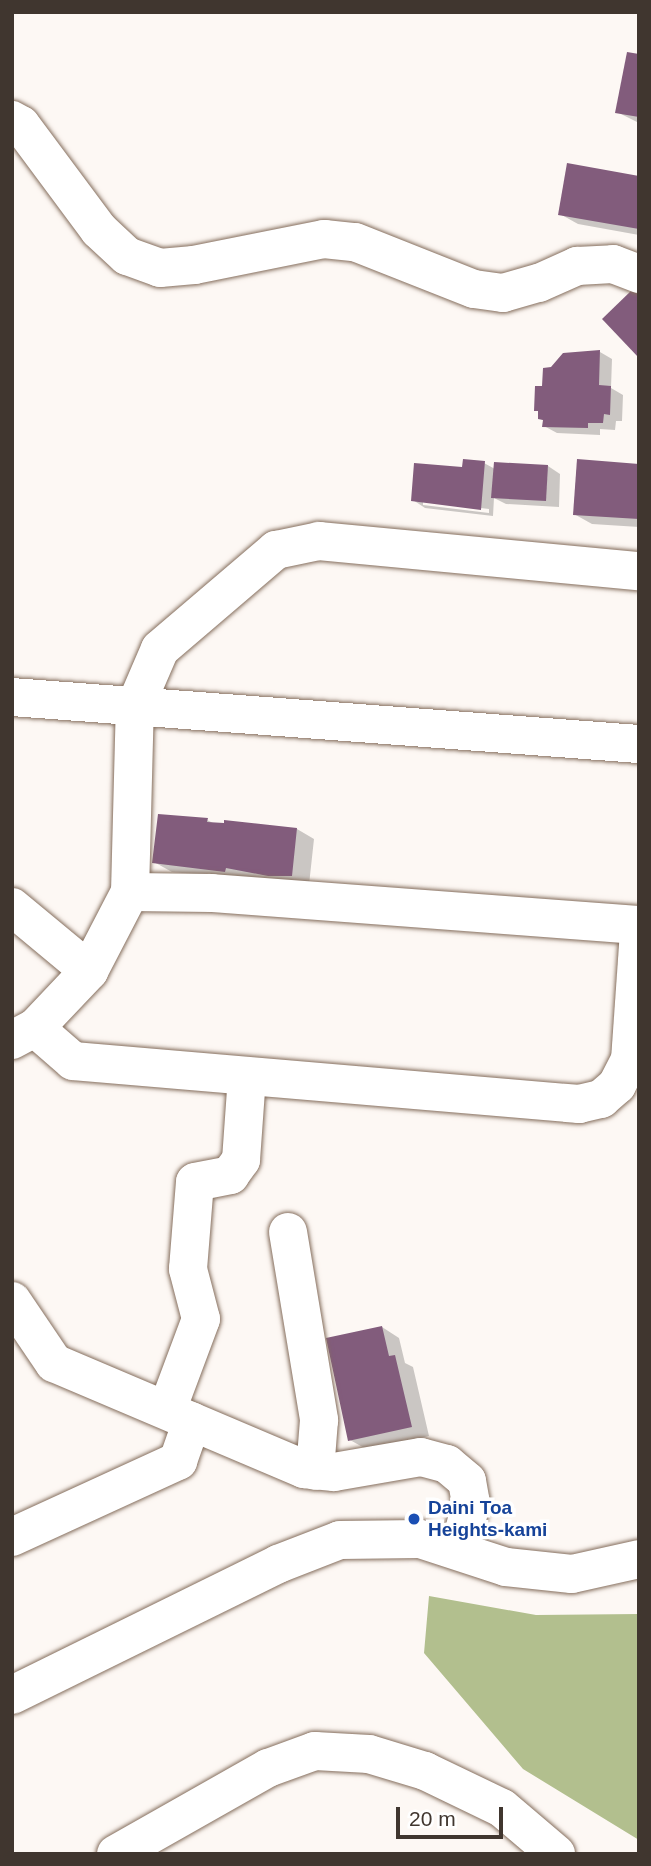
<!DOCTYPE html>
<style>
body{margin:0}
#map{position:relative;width:651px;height:1866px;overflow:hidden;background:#fdf8f4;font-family:Helvetica,sans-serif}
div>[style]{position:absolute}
.forest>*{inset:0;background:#b2bf8e}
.shadow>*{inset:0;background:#0003}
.building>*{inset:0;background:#825c7c}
.roads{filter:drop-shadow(0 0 2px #856e5d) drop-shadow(0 0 2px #856e5d)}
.minor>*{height:38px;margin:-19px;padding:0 19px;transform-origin:19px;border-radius:19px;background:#fff}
.tertiary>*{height:38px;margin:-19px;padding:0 19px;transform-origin:19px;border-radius:19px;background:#fff}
.dots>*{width:19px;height:19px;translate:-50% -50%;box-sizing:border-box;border:4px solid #fff;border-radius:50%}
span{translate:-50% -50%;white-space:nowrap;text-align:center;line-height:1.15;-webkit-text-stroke:7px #fff;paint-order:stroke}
.transit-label{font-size:19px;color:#164399;font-weight:700}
.left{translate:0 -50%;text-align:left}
.frame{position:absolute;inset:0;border:14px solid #40362f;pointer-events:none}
.scale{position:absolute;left:396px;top:1807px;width:107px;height:32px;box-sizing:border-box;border:4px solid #40362f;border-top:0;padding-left:9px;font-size:21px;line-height:24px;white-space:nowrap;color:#40362f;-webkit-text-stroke:5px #fff;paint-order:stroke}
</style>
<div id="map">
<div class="forest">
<i style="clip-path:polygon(429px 1596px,536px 1615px,639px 1614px,639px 1840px,523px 1769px,424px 1653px)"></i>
</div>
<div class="shadow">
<i style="clip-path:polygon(639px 56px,639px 123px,617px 112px)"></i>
<i style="clip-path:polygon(639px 178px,639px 235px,578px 224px,560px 214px)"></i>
<i style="clip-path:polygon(600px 352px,612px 359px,611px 388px,623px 395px,622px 421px,616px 421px,615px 430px,600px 429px,600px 435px,557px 433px,544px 426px,544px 421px,540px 418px,543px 388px)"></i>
<i style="clip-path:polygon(evenodd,484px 463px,495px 469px,548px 466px,560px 474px,559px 507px,506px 504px,494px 498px,493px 516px,425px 508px,413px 500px,464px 469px,484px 463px,423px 501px,489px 509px,489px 513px,423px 505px,423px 501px)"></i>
<i style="clip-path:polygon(639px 465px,639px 527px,592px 524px,574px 514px)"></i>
<i style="clip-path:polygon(207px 820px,215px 824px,297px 829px,314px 839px,309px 885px,172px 872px,154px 862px)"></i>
<i style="clip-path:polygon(382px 1327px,399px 1338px,405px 1363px,413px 1367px,429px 1436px,368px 1450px,350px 1440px)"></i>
</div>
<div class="building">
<i style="clip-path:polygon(627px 52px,639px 54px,639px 117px,615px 113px)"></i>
<i style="clip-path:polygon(567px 163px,639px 176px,639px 229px,558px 215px)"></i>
<i style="clip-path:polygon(633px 289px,639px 296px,639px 358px,602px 319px)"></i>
<i style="clip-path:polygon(600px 350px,599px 385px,611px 386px,610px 415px,604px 414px,603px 423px,588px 423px,588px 428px,542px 427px,543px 420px,538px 419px,538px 411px,534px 411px,535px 386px,542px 386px,543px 368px,551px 367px,563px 353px)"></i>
<i style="clip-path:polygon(463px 459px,485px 461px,481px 510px,411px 501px,414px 463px,462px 467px)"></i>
<i style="clip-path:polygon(577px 459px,639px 464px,639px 519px,573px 515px)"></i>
<i style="clip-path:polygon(494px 462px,548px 465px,546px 501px,491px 498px)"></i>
<i style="clip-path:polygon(158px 814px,208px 818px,207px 822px,224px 823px,224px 820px,297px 828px,292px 876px,268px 876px,226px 868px,225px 872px,152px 863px)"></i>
<i style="clip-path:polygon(382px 1326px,389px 1356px,395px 1355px,412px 1427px,348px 1441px,326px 1338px)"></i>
</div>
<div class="roads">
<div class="minor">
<i style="left:12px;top:120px;width:10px;rotate:29deg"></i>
<i style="left:21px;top:125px;width:131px;rotate:53.4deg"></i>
<i style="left:99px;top:230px;width:38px;rotate:43deg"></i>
<i style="left:127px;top:256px;width:35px;rotate:20deg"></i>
<i style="left:160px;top:268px;width:34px;rotate:-5deg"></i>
<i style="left:194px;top:265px;width:133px;rotate:-11.3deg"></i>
<i style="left:324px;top:239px;width:31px;rotate:6deg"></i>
<i style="left:355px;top:242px;width:128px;rotate:21.6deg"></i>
<i style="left:474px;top:289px;width:29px;rotate:8deg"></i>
<i style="left:503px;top:293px;width:37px;rotate:-16deg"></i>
<i style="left:539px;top:283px;width:42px;rotate:-24.1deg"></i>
<i style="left:577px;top:266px;width:36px;rotate:-3deg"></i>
<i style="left:613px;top:264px;width:28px;rotate:21deg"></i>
<i style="left:12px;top:697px;width:629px;rotate:4.29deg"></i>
<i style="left:130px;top:892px;width:185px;rotate:-88.5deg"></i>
<i style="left:135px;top:707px;width:63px;rotate:-66.7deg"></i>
<i style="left:160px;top:649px;width:153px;rotate:-40.5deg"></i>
<i style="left:276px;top:550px;width:44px;rotate:-11.8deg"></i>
<i style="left:319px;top:541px;width:321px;rotate:5.4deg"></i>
<i style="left:12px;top:907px;width:100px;rotate:39.7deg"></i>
<i style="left:89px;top:971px;width:89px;rotate:-62.6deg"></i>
<i style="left:130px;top:892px;width:82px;rotate:0.7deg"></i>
<i style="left:212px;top:893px;width:428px;rotate:4.3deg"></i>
<i style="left:35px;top:1028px;width:50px;rotate:41deg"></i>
<i style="left:73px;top:1061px;width:508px;rotate:4.86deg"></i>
<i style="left:579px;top:1104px;width:23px;rotate:-13deg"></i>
<i style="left:601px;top:1099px;width:21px;rotate:-41deg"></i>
<i style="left:617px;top:1085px;width:28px;rotate:-63deg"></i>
<i style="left:630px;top:1060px;width:130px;rotate:-86deg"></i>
<i style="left:12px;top:1040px;width:26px;rotate:-28deg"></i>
<i style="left:35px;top:1028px;width:79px;rotate:-46.5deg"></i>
<i style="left:288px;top:1232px;width:191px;rotate:80.6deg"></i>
<i style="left:319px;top:1420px;width:51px;rotate:94.5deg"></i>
<i style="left:12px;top:1301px;width:75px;rotate:55.9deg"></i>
<i style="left:54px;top:1363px;width:272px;rotate:23deg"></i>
<i style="left:304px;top:1469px;width:30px;rotate:6deg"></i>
<i style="left:334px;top:1472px;width:88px;rotate:-9.8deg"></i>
<i style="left:421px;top:1457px;width:27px;rotate:15deg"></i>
<i style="left:447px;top:1464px;width:26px;rotate:40deg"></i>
<i style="left:467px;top:1481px;width:22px;rotate:80deg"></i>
<i style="left:471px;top:1503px;width:49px;rotate:104deg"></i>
<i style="left:167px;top:1410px;width:97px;rotate:-69.5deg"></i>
<i style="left:201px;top:1319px;width:52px;rotate:-104.6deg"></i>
<i style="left:188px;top:1269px;width:87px;rotate:-85.4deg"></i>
<i style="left:195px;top:1182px;width:36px;rotate:-11deg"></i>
<i style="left:230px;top:1175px;width:19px;rotate:-54deg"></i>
<i style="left:241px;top:1160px;width:84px;rotate:-85.9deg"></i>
<i style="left:12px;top:1537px;width:183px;rotate:-24.6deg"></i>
<i style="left:178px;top:1461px;width:42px;rotate:-70.7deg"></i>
<i style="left:116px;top:1854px;width:175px;rotate:-29.5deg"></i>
<i style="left:268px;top:1768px;width:50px;rotate:-19.9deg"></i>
<i style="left:315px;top:1751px;width:54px;rotate:3.2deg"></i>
<i style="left:369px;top:1754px;width:59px;rotate:16.9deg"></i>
<i style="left:425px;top:1771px;width:85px;rotate:25.7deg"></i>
<i style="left:502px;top:1808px;width:71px;rotate:40.4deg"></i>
</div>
<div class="tertiary">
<i style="left:12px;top:1695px;width:297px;rotate:-26.2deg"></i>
<i style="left:278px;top:1564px;width:66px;rotate:-21.2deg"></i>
<i style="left:340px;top:1540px;width:80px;rotate:-0.7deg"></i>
<i style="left:420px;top:1539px;width:90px;rotate:18deg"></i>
<i style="left:506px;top:1567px;width:66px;rotate:6.1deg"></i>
<i style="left:572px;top:1574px;width:69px;rotate:-12.6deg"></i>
</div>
</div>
<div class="dots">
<i style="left:414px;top:1519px;background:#1a4fb4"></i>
</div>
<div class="transit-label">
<span class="left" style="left:428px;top:1519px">Daini Toa<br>Heights-kami</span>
</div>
<div class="frame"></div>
<div class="scale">20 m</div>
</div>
